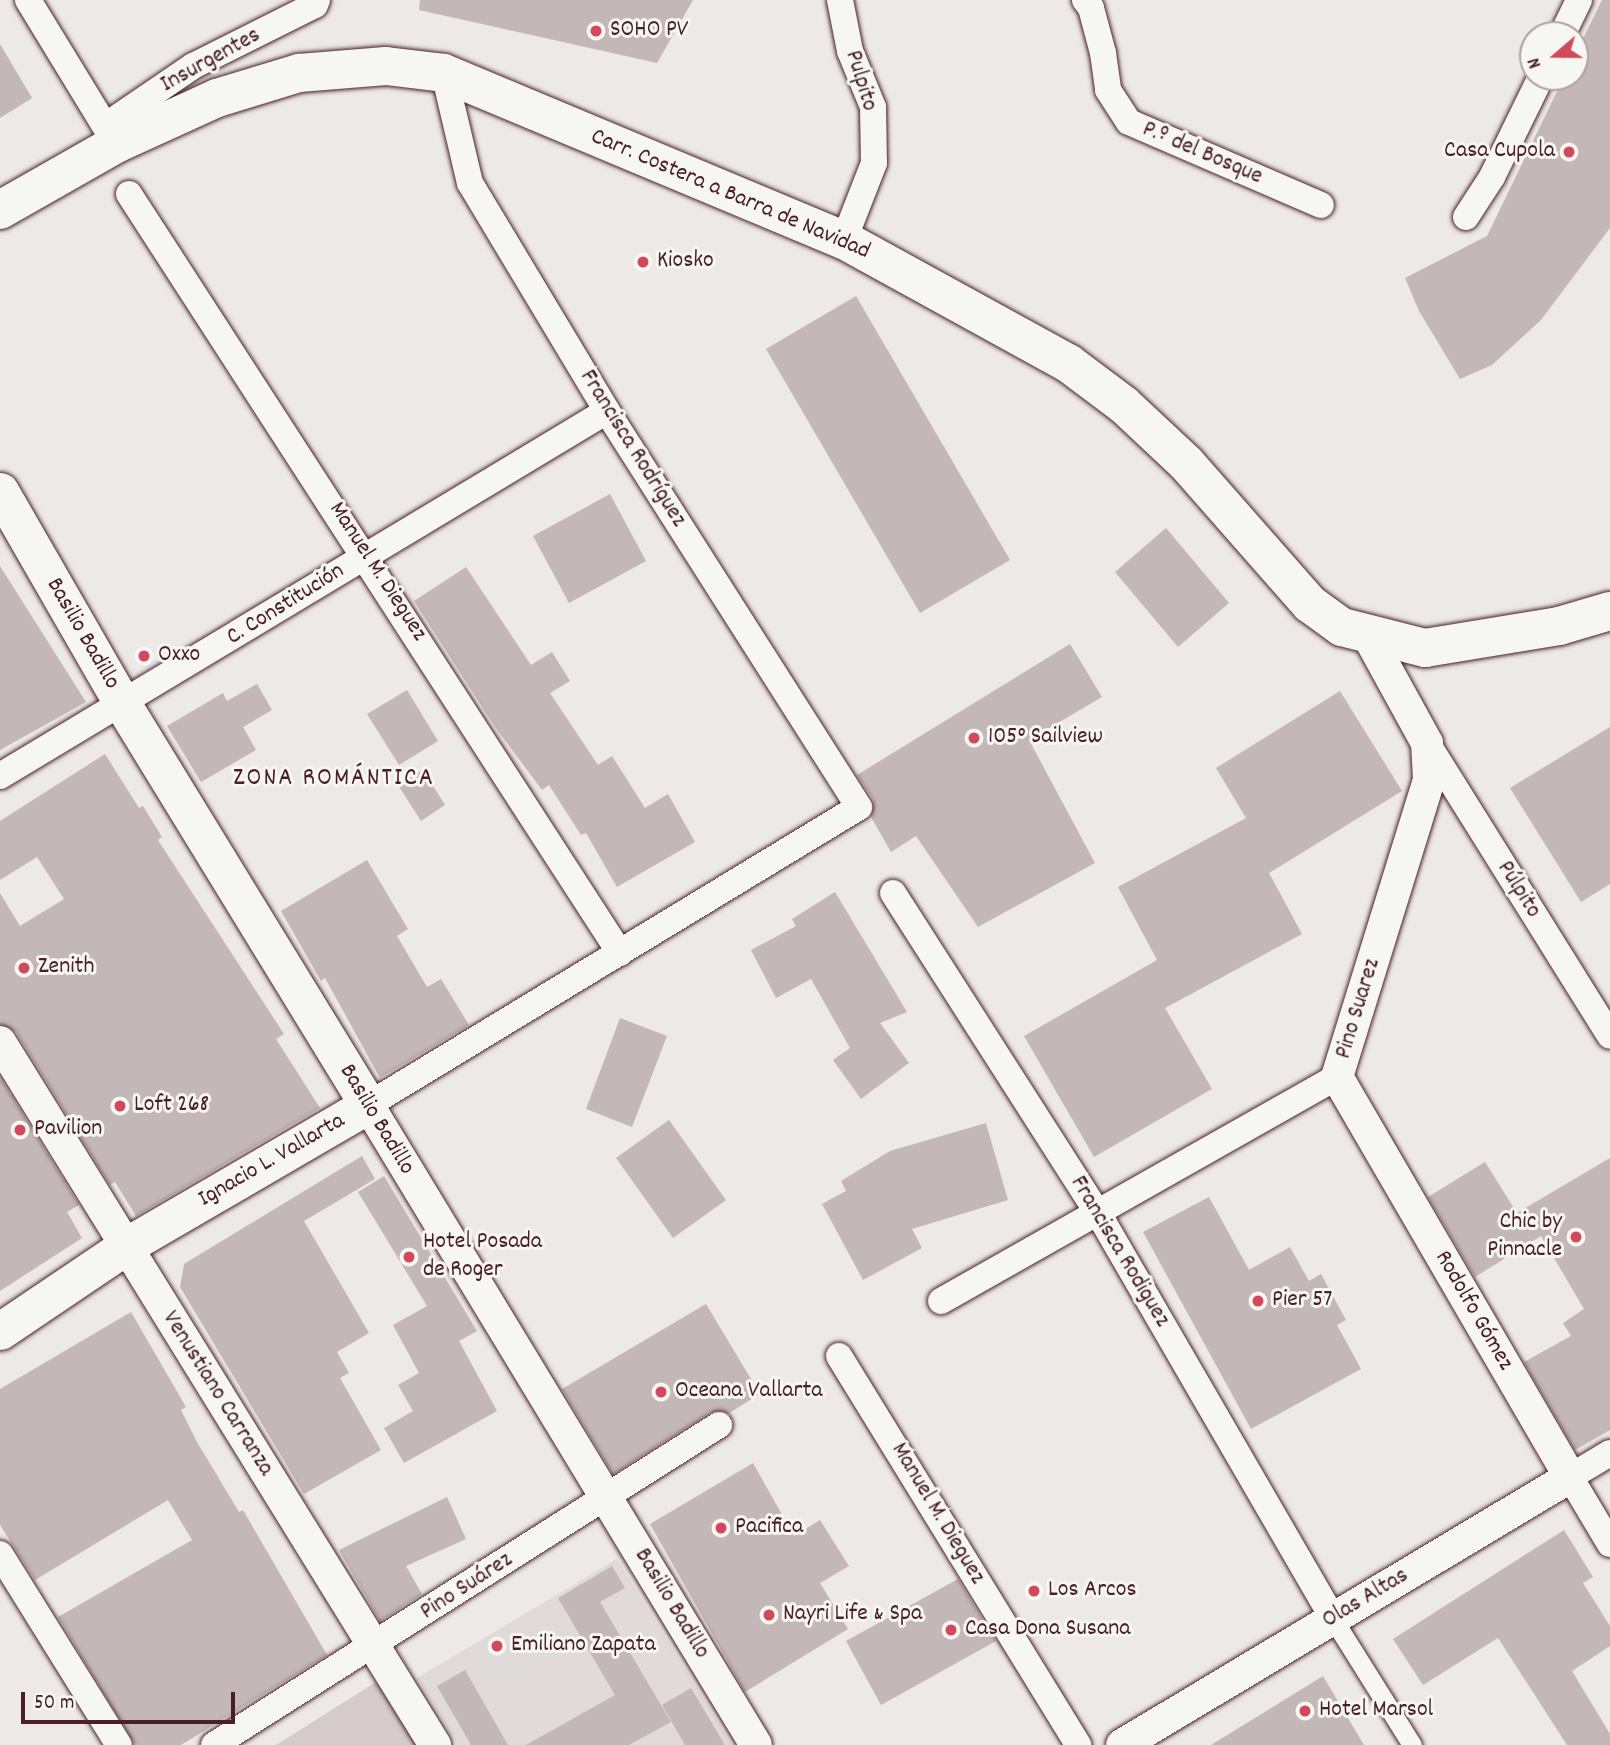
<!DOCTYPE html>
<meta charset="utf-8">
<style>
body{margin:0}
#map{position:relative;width:1610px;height:1745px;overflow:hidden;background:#ece9e6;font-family:Dekko,sans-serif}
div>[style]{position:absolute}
.built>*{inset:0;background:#e0dad8}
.green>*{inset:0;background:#d4cbca}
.building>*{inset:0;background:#c4b7b7}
.roads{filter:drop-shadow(0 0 2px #4a1f2b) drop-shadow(0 0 2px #4a1f2b)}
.pedestrian>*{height:19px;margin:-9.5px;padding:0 9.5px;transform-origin:9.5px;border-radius:9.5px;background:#f6f6f2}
.minor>*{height:26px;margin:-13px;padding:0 13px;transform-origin:13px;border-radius:13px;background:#f6f6f2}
.tertiary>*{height:32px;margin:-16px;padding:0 16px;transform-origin:16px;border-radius:16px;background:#f6f6f2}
.secondary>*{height:37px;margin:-18.5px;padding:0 18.5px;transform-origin:18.5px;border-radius:18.5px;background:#f6f6f2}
.primary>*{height:38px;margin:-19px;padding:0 19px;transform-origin:19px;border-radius:19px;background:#f6f6f2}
.dots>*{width:19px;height:19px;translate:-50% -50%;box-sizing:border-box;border:4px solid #f6f6f2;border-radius:50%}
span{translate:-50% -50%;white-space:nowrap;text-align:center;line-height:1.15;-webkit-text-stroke:6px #f6f6f2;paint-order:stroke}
.poi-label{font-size:24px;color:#4a1f2b}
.left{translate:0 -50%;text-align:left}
.right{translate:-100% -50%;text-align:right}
.street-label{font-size:24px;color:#4a1f2b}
.neighbourhood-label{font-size:26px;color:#4a1f2b;letter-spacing:2px}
.north{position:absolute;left:1519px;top:21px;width:70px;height:70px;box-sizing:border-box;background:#f6f6f2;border:2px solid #b1a0a2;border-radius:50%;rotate:250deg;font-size:19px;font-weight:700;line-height:28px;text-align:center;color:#4a1f2b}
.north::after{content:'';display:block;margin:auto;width:24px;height:32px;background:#d1495b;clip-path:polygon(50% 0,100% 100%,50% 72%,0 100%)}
.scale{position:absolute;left:21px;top:1692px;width:214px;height:32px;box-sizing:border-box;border:4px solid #4a1f2b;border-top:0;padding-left:9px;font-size:21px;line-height:24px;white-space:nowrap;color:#4a1f2b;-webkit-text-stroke:5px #f6f6f2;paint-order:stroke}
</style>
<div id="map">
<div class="built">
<i style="clip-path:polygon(617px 1559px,732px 1745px,458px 1745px,417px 1678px)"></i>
</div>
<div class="green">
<i style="clip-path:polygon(376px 1682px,416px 1745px,276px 1745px)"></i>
</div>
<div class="building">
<i style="clip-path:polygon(420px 0,693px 0,657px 63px,419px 10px)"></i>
<i style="clip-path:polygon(1602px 0,1610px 0,1610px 228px,1541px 320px,1492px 365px,1460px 379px,1419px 311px,1405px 278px,1487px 236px,1564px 77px,1575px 77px,1575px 55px)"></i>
<i style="clip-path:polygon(0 44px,32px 98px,0 118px)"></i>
<i style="clip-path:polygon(856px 296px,1010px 560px,920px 613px,766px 349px)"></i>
<i style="clip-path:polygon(610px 494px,646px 561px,569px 603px,533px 536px)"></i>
<i style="clip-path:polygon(1166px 528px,1229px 603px,1178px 647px,1115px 572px)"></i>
<i style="clip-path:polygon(0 566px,86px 702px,0 750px)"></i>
<i style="clip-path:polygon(466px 567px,531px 665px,552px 652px,570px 681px,550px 693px,598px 765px,612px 756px,645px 808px,668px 794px,695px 842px,617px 887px,586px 833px,581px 835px,549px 785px,542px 790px,495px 727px,414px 601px)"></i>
<i style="clip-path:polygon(1070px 644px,1102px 697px,1029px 740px,1095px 863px,978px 927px,916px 836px,891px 852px,871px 817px,873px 799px,857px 775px)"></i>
<i style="clip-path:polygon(257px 684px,272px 710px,243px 727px,256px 750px,201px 782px,167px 726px,223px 693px,227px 701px)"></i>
<i style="clip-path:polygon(407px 690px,438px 741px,399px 765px,367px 714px)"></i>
<i style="clip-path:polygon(1340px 691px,1402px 791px,1269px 873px,1302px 934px,1165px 1008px,1212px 1089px,1094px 1157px,1024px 1036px,1157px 960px,1118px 887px,1246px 818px,1216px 768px)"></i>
<i style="clip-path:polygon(1610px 727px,1610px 884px,1581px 902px,1510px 788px)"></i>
<i style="clip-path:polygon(105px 754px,139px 808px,143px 806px,162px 837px,158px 840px,284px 1034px,276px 1039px,320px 1108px,136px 1216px,115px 1182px,110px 1185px,16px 1032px,0 1024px,0 893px,20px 926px,64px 899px,37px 857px,0 880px,0 821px)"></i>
<i style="clip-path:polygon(423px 770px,445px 805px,421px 821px,398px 785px)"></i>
<i style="clip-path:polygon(367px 860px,408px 929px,397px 936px,427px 987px,441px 979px,469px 1025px,380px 1078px,325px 978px,321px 981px,281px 911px)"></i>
<i style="clip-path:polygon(835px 892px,907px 1012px,880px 1023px,909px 1063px,861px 1099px,833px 1060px,850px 1048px,811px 979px,776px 998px,751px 950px,796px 926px,792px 919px)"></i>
<i style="clip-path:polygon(620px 1018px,667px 1036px,632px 1127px,586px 1109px)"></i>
<i style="clip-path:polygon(0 1077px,79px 1205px,67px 1212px,82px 1238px,0 1291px)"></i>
<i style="clip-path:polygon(669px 1120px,726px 1200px,673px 1238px,616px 1158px)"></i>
<i style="clip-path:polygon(986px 1123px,1008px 1200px,912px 1229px,922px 1248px,863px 1280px,822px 1204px,846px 1191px,841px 1181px,890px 1151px)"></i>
<i style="clip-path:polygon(362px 1156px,375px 1179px,304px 1221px,369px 1333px,337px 1352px,349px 1373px,340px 1378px,381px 1450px,304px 1494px,180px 1287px,184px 1264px)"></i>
<i style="clip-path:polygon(1610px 1158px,1610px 1430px,1575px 1450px,1524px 1362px,1571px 1336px,1563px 1323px,1584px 1309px,1541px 1236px,1475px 1277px,1428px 1197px,1485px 1162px,1517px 1213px)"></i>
<i style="clip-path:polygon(384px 1176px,477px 1331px,459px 1341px,497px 1411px,404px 1463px,384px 1428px,413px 1411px,398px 1385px,419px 1373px,393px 1325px,427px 1306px,358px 1192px)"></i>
<i style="clip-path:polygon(1209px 1197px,1249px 1270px,1290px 1247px,1309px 1281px,1321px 1274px,1346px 1320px,1337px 1325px,1361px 1369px,1251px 1429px,1143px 1232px)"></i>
<i style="clip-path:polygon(706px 1304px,760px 1394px,729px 1413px,711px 1412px,613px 1474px,562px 1389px)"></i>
<i style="clip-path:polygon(131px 1312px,186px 1407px,181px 1410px,197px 1442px,239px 1512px,243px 1510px,327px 1655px,181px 1745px,135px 1745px,58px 1617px,192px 1540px,168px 1500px,35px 1580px,0 1525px,0 1389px)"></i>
<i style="clip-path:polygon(753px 1463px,794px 1536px,820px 1520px,849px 1566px,820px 1583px,848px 1629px,745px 1692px,650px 1524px)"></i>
<i style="clip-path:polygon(447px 1497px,466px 1539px,406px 1566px,422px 1594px,380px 1621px,339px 1550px)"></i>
<i style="clip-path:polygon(1564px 1530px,1593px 1577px,1583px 1583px,1610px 1626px,1610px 1646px,1572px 1671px,1610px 1734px,1610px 1745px,1567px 1745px,1498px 1638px,1423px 1685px,1393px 1639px)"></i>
<i style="clip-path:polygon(612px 1566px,625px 1588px,600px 1602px,671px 1722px,629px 1745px,526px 1745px,615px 1695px,558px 1598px)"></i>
<i style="clip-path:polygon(958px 1579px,996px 1641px,881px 1705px,846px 1641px)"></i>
<i style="clip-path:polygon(465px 1670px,508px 1745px,471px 1745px,437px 1686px)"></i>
<i style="clip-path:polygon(1323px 1676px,1364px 1745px,1211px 1745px)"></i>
<i style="clip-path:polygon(691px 1688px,725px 1745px,685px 1745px,662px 1705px)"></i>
</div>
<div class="roads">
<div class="pedestrian">
<i style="left:1333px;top:1619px;width:149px;rotate:57.9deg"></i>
</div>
<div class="minor">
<i style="left:28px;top:0;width:163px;rotate:58.6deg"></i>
<i style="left:840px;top:0;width:52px;rotate:78.9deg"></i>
<i style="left:850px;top:51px;width:61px;rotate:67.7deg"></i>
<i style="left:873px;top:107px;width:56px;rotate:89deg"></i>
<i style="left:874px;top:163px;width:83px;rotate:111.3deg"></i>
<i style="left:1085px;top:0;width:10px;rotate:53deg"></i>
<i style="left:1091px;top:8px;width:47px;rotate:75.1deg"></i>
<i style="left:1103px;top:53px;width:37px;rotate:82deg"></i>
<i style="left:1108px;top:90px;width:38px;rotate:57deg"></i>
<i style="left:1129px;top:122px;width:209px;rotate:23.4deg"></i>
<i style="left:1562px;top:35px;width:39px;rotate:-64deg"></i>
<i style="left:105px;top:126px;width:107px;rotate:-34.3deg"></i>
<i style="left:193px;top:66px;width:136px;rotate:-26.6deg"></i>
<i style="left:315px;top:5px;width:5px;rotate:-68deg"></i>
<i style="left:129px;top:194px;width:904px;rotate:57.1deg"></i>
<i style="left:1466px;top:217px;width:48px;rotate:-57deg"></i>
<i style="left:1492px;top:177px;width:111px;rotate:-63.9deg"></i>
<i style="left:1427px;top:743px;width:345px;rotate:58deg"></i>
<i style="left:0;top:776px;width:708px;rotate:-31.02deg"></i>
<i style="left:893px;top:893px;width:380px;rotate:57.4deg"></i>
<i style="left:1098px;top:1213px;width:469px;rotate:59.9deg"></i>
<i style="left:368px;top:1105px;width:574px;rotate:-31.25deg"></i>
<i style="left:859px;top:807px;width:469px;rotate:-122.5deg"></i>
<i style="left:607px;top:411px;width:266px;rotate:-121deg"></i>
<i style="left:470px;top:183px;width:113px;rotate:-103.3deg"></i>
<i style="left:941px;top:1301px;width:455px;rotate:-29.5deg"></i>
<i style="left:839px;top:1356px;width:457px;rotate:58.4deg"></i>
<i style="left:1610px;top:1453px;width:47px;rotate:149deg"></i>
<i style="left:1570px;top:1477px;width:78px;rotate:59.2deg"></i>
<i style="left:0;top:1554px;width:225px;rotate:58.1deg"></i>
<i style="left:214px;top:1745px;width:598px;rotate:-32.36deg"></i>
</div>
<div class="tertiary">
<i style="left:0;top:1042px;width:827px;rotate:58.25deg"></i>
<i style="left:368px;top:1105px;width:748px;rotate:58.77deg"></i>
<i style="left:1122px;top:1745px;width:522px;rotate:-30.89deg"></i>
<i style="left:1570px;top:1477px;width:463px;rotate:-120.2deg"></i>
<i style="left:1337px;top:1077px;width:311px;rotate:-72.8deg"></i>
<i style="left:1429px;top:780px;width:37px;rotate:-93deg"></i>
<i style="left:1427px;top:743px;width:124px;rotate:-118.8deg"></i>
</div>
<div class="secondary">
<i style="left:0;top:491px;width:247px;rotate:60.1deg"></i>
<i style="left:123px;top:705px;width:469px;rotate:58.5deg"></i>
<i style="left:368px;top:1105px;width:280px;rotate:149.8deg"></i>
<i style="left:126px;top:1246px;width:152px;rotate:146deg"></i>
</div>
<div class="primary">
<i style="left:0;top:210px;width:133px;rotate:-29.6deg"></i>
<i style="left:116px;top:144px;width:111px;rotate:-24.5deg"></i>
<i style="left:217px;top:98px;width:86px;rotate:-17deg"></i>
<i style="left:299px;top:73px;width:87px;rotate:-4.6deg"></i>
<i style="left:386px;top:66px;width:58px;rotate:6.9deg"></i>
<i style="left:444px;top:73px;width:433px;rotate:22.7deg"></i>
<i style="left:844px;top:240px;width:256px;rotate:28.8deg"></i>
<i style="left:1068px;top:363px;width:70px;rotate:36.9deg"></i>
<i style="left:1124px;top:405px;width:85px;rotate:43.1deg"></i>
<i style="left:1186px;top:463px;width:188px;rotate:48.7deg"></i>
<i style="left:1310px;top:604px;width:39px;rotate:36deg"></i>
<i style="left:1342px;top:627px;width:86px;rotate:14.2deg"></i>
<i style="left:1425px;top:648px;width:136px;rotate:-9.3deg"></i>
<i style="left:1559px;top:626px;width:53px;rotate:-16.4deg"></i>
</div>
</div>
<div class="dots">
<i style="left:596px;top:31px;background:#d1495b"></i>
<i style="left:1569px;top:152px;background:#d1495b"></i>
<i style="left:643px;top:262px;background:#d1495b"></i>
<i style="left:144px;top:656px;background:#d1495b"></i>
<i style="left:974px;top:738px;background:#d1495b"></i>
<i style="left:24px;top:968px;background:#d1495b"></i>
<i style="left:120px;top:1106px;background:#d1495b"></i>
<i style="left:20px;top:1130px;background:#d1495b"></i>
<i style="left:1576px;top:1237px;background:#d1495b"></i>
<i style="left:409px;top:1257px;background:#d1495b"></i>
<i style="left:1258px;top:1301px;background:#d1495b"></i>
<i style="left:661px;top:1392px;background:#d1495b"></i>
<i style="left:721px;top:1528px;background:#d1495b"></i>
<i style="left:1034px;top:1591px;background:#d1495b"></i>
<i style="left:769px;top:1615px;background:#d1495b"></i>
<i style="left:951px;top:1630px;background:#d1495b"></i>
<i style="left:497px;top:1646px;background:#d1495b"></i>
<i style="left:1305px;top:1711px;background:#d1495b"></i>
</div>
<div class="poi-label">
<span class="left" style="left:610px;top:31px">SOHO PV</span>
<span class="right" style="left:1555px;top:152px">Casa Cupola</span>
<span class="left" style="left:657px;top:262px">Kiosko</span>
<span class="left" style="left:158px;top:656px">Oxxo</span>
<span class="left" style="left:988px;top:738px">105° Sailview</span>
<span class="left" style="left:38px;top:968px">Zenith</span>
<span class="left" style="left:134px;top:1106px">Loft 268</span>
<span class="left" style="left:34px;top:1130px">Pavilion</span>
<span class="right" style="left:1562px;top:1237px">Chic by<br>Pinnacle</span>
<span class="left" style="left:423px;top:1257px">Hotel Posada<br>de Roger</span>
<span class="left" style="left:1272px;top:1301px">Pier 57</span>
<span class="left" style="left:675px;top:1392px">Oceana Vallarta</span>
<span class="left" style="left:735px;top:1528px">Pacifica</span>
<span class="left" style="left:1048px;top:1591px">Los Arcos</span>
<span class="left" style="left:783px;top:1615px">Nayri Life &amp; Spa</span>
<span class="left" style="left:965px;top:1630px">Casa Dona Susana</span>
<span class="left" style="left:511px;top:1646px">Emiliano Zapata</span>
<span class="left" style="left:1319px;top:1711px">Hotel Marsol</span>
</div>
<div class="street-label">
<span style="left:211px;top:61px;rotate:-29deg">Insurgentes</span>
<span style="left:860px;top:81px;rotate:73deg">Pulpito</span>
<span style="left:1202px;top:154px;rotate:23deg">P.º del Bosque</span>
<span style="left:730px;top:195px;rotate:23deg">Carr. Costera a Barra de Navidad</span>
<span style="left:632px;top:449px;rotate:58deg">Francisca Rodríguez</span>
<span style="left:377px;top:572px;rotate:57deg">Manuel M. Dieguez</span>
<span style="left:286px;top:605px;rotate:-32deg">C. Constitución</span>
<span style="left:82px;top:634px;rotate:60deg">Basilio Badillo</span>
<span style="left:1518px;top:890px;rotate:58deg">Púlpito</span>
<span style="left:1359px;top:1009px;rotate:-73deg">Pino Suarez</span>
<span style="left:376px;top:1120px;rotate:59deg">Basilio Badillo</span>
<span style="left:272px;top:1161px;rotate:-30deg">Ignacio L. Vallarta</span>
<span style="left:1119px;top:1252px;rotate:59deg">Francisca Rodiguez</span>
<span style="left:1473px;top:1311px;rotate:60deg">Rodolfo Gómez</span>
<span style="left:217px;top:1394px;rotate:58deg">Venustiano Carranza</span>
<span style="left:937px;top:1514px;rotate:59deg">Manuel M. Dieguez</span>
<span style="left:467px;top:1587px;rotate:-33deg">Pino Suárez</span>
<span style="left:1366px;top:1599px;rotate:-31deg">Olas Altas</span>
<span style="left:671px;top:1604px;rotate:59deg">Basilio Badillo</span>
</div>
<div class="neighbourhood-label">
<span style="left:334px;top:779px">ZONA ROMÁNTICA</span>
</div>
<div class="north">N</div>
<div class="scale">50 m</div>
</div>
